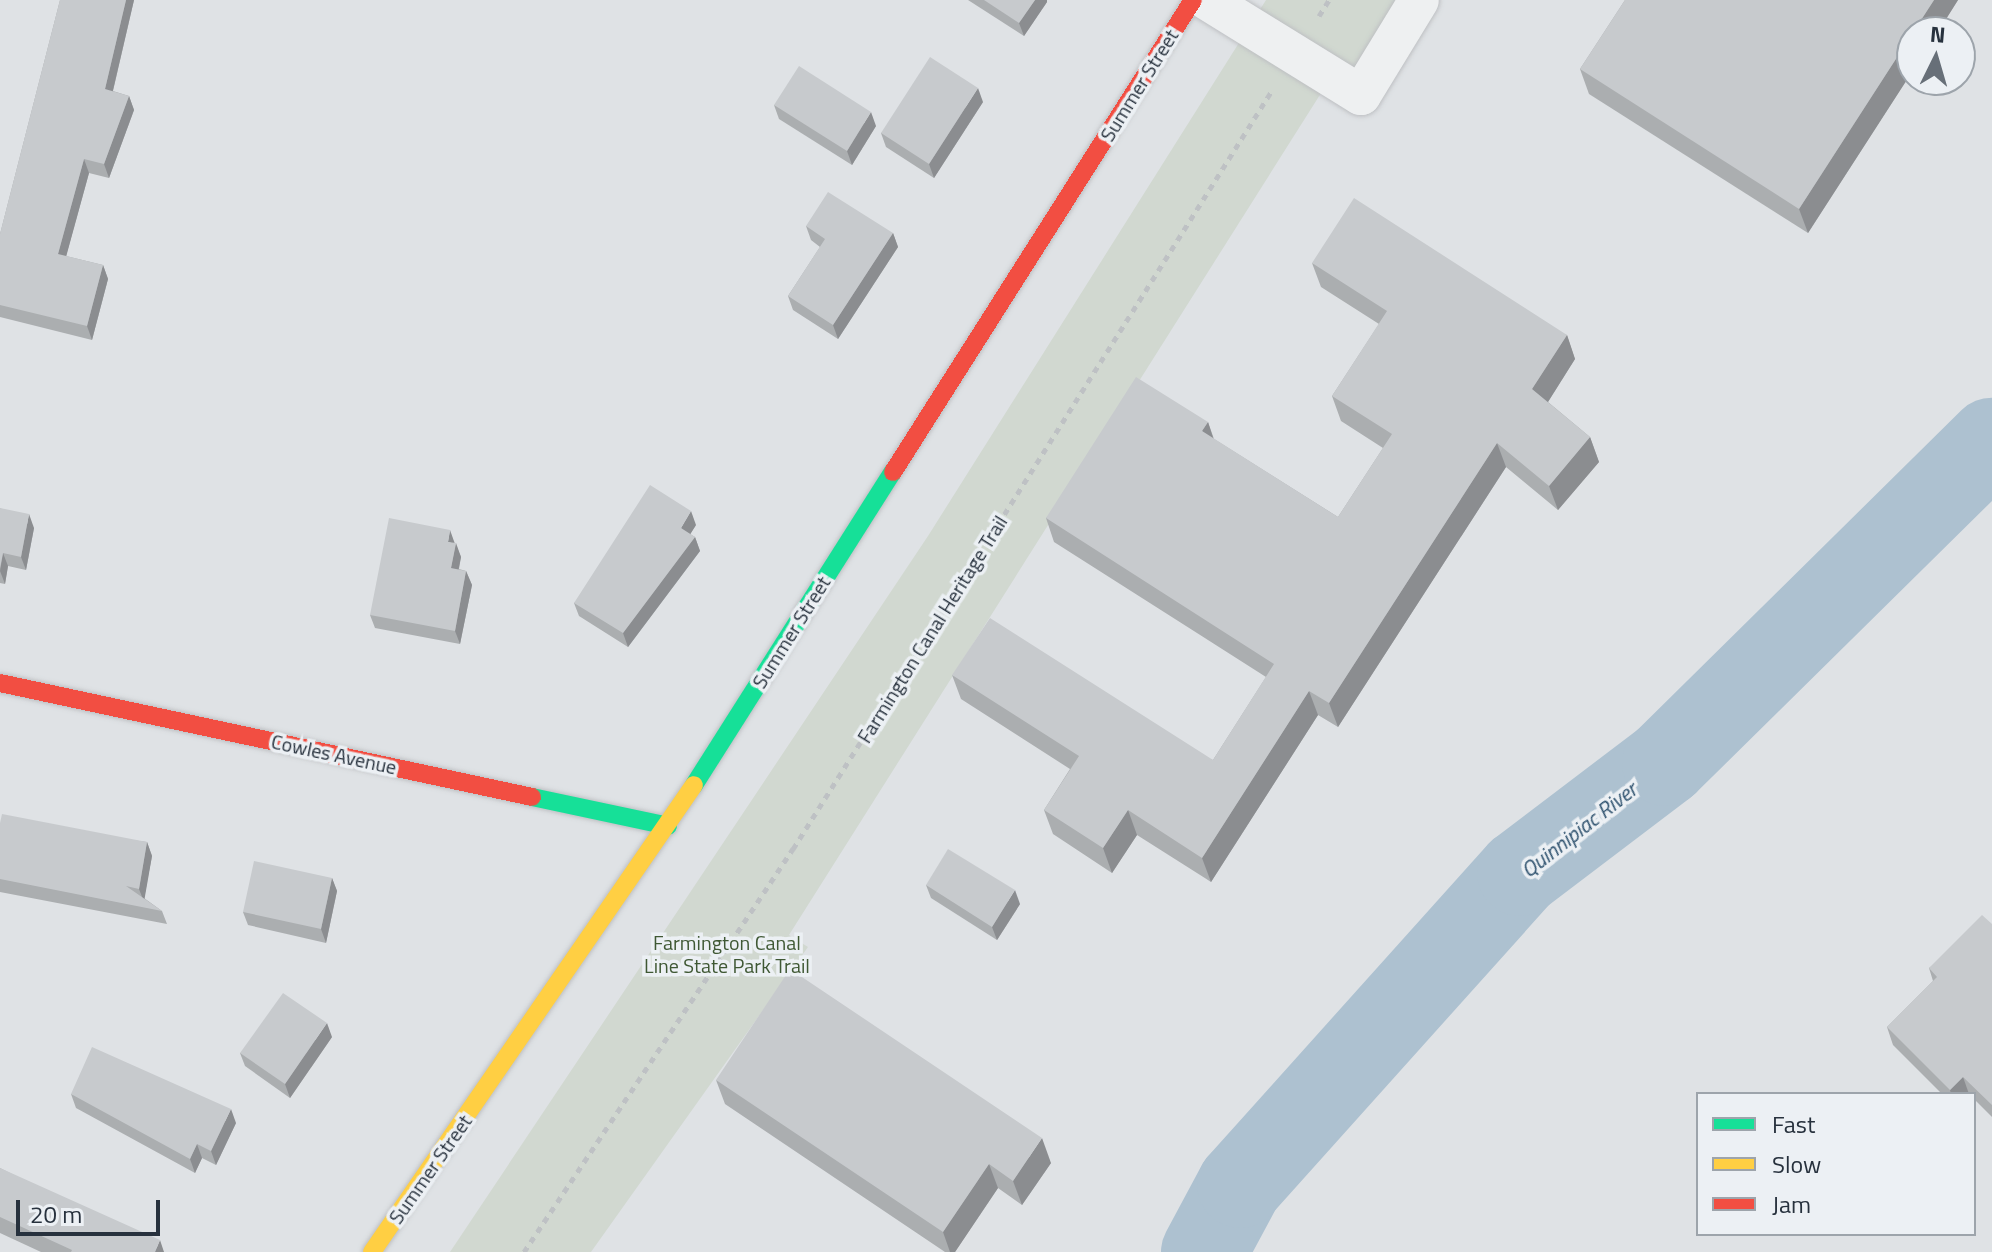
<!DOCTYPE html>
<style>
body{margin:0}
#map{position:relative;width:1992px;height:1252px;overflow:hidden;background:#dfe2e5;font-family:"Titillium Web",sans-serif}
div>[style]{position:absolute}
.green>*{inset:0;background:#d1d8d0}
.river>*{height:86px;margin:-43px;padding:0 43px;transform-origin:43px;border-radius:43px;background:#adc1d0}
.path>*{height:5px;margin-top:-2.5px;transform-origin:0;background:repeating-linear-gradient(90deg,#bec1c4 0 6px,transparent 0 12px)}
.roads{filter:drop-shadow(0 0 2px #bec0c3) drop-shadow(0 0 2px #bec0c3)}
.street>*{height:40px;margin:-20px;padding:0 20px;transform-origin:20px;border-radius:20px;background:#eef0f1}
.fast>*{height:18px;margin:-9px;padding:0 9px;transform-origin:9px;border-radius:9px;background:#16e098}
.slow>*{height:18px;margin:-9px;padding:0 9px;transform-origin:9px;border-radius:9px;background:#ffcf43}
.jam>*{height:18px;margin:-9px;padding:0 9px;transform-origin:9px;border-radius:9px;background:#f24e42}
.wall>*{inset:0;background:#abaeb0}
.shaded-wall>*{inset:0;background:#8b8d90}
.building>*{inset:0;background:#c7cacd}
span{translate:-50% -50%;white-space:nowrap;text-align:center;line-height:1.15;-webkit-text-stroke:7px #ecf0f4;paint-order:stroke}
.street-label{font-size:20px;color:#27313d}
.park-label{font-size:20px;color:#3f5834}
.water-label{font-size:22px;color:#315470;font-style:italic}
.legend{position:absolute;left:1696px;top:1092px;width:280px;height:144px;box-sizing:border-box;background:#ecf0f4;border:2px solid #9da4ab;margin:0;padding:10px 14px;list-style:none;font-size:24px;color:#27313d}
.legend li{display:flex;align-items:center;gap:16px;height:40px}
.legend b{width:40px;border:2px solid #9da4ab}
.north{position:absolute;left:1896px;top:16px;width:80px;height:80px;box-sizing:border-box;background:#ecf0f4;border:2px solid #9da4ab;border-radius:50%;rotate:5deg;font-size:22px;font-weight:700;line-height:32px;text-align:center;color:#27313d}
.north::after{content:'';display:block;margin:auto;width:28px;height:36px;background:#676f78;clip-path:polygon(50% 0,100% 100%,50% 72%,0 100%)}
.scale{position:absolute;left:16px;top:1200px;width:144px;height:36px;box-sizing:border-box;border:4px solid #27313d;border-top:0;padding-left:10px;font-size:24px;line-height:28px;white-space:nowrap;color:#27313d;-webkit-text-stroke:6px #ecf0f4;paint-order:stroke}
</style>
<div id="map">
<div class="green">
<i style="clip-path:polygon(1266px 0,1406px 0,1342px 102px,1323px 90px,789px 935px,808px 947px,591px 1252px,450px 1252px,928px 536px)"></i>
</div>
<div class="river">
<i style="left:1204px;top:1252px;width:76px;rotate:-61.8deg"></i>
<i style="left:1240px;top:1185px;width:419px;rotate:-48.1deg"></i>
<i style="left:1520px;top:873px;width:182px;rotate:-37.2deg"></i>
<i style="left:1665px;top:763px;width:459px;rotate:-44.6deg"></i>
</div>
<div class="path">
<i style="left:1319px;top:16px;width:19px;rotate:-58deg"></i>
<i style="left:524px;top:1252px;width:485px;rotate:-56.3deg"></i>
<i style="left:793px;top:849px;width:895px;rotate:-57.73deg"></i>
</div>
<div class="roads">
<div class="street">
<i style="left:1207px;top:0;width:181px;rotate:31.7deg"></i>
<i style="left:1361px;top:95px;width:111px;rotate:-58.6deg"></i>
</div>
<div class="fast">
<i style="left:694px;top:785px;width:371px;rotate:-57.6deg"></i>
<i style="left:532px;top:797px;width:139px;rotate:12deg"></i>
</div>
<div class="slow">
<i style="left:372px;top:1252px;width:567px;rotate:-55.41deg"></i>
</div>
<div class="jam">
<i style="left:893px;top:472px;width:559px;rotate:-57.56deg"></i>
<i style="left:0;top:683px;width:544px;rotate:12.09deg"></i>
</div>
</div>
<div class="wall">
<i style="clip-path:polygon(60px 0,134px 0,113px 91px,129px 96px,134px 110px,109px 178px,89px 173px,66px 256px,103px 265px,108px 279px,92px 340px,0 317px,0 234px)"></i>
<i style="clip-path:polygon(968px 0,1047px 0,1047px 2px,1024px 36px)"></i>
<i style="clip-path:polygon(1625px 0,1958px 0,1808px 233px,1589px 94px,1580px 69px)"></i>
<i style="clip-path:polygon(983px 102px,934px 178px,886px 147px,881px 133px)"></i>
<i style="clip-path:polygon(774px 105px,876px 126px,852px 165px,779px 119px)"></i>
<i style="clip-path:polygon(806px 226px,893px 233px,898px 247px,838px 339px,793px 310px,788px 296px,820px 247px,811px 240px)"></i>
<i style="clip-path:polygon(1312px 263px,1567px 335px,1575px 359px,1548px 402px,1590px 437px,1599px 462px,1558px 510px,1506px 467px,1338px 727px,1318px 715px,1211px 882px,1137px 835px,1112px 873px,1053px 834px,1044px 810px,1070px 769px,961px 699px,952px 675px,1213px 760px,1266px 677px,1054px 542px,1046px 518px,1208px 422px,1214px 439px,1338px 517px,1383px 448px,1341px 421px,1332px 396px,1379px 324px,1321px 287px)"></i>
<i style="clip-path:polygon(0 508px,34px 528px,26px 570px,8px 566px,5px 584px,0 583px)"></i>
<i style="clip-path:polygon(696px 525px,690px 534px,695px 537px,700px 551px,628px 647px,579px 616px,574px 603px)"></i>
<i style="clip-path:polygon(455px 543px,461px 557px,459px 569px,466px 571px,472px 585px,460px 644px,375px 628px,370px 615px)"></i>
<i style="clip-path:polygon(0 823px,147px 842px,152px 856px,144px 898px,162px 911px,167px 924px,0 892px)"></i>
<i style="clip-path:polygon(332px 878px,337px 891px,326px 943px,248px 925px,243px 912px)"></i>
<i style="clip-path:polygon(926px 885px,1020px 904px,997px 940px,931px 898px)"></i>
<i style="clip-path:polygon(1992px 924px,1992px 1117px,1974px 1099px,1974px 1094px,1942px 1094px,1893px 1045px,1887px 1027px,1933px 981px,1929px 968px)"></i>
<i style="clip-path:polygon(332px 1037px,290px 1098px,245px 1066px,240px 1053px)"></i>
<i style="clip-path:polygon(716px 1080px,1051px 1163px,1022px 1205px,998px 1188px,955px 1252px,945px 1252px,725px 1104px)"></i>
<i style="clip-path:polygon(71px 1094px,236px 1123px,216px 1165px,202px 1158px,195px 1173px,76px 1108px)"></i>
<i style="clip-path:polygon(0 1168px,164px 1252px,41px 1252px,0 1233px)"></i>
</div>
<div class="shaded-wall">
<i style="clip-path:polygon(126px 0,134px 0,110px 103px,105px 89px)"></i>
<i style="clip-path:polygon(1035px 0,1047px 0,1047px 2px,1024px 36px,1019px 23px)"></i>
<i style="clip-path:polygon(1934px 0,1958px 0,1938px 32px,1913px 32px)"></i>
<i style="clip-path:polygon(1912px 34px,1912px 72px,1808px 233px,1799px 209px)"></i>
<i style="clip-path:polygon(978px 88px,983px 102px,934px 178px,929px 164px)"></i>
<i style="clip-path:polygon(129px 96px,134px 110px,109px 178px,104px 164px)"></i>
<i style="clip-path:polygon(871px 112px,876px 126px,852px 165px,847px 151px)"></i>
<i style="clip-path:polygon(84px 159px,89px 173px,63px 268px,58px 254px)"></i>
<i style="clip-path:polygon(893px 233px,898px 247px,838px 339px,833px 325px)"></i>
<i style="clip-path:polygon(103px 265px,108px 279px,92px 340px,87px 326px)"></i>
<i style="clip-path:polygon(1567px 335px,1575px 359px,1541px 413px,1532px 389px)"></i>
<i style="clip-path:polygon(1208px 422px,1216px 447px,1202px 431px)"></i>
<i style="clip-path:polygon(1590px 437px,1599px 462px,1558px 510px,1549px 486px)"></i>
<i style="clip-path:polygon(1497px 443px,1506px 467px,1338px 727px,1329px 703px)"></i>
<i style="clip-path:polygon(691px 511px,696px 525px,686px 541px,681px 528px)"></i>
<i style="clip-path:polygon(29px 514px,34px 528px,26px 570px,21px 557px)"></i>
<i style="clip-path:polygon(450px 530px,455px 544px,448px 542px)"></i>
<i style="clip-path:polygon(695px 537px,700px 551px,628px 647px,623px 633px)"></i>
<i style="clip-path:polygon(456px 543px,461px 557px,456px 582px,451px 568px)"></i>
<i style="clip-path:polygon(3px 553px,8px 566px,5px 584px,0 571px)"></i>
<i style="clip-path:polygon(466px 571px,472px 585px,460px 644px,455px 631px)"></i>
<i style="clip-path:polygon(1309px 691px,1318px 715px,1211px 882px,1202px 858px)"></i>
<i style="clip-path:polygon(1128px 810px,1137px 835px,1112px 873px,1103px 848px)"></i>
<i style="clip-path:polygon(147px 842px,152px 856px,144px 902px,139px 889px)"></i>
<i style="clip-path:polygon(332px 878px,337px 891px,326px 943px,321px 929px)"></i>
<i style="clip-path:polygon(1015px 890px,1020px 904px,997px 940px,992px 927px)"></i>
<i style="clip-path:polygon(327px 1023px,332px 1037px,290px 1098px,285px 1084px)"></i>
<i style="clip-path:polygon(1963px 1077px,1969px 1094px,1951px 1094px,1950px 1090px)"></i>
<i style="clip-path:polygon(231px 1109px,236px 1123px,216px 1165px,211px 1151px)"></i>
<i style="clip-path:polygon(1042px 1138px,1051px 1163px,1022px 1205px,1013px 1181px)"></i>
<i style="clip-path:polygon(197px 1144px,202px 1158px,195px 1173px,190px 1159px)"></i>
<i style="clip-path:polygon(989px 1164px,998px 1188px,955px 1252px,950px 1252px,943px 1232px)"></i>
<i style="clip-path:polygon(160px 1240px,164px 1252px,155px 1252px)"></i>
</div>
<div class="building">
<i style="clip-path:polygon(60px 0,126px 0,105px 89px,129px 96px,104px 164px,84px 159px,58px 254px,103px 265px,87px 326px,0 305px,0 234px)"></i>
<i style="clip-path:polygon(984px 0,1035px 0,1019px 23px)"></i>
<i style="clip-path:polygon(1625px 0,1934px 0,1799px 209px,1580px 69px)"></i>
<i style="clip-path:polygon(930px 57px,978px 88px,929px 164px,881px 133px)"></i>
<i style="clip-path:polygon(799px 66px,871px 112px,847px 151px,774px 105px)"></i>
<i style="clip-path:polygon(828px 192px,893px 233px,833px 325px,788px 296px,825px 239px,806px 226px)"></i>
<i style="clip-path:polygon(1354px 198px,1567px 335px,1532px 389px,1590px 437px,1549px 486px,1497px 443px,1329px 703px,1309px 691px,1202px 858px,1128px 810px,1103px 848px,1044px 810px,1079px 756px,952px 675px,990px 618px,1213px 760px,1274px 664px,1046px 518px,1136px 377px,1208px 422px,1202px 431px,1338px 517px,1392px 434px,1332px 396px,1387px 311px,1312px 263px)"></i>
<i style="clip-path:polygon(650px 485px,691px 511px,681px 528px,695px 537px,623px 633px,574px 603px)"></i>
<i style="clip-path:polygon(0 508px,29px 514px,21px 557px,3px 553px,0 568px)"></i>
<i style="clip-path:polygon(389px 518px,450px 530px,448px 542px,456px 543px,451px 568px,466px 571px,455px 631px,370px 615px)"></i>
<i style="clip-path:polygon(2px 814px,147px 842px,139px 889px,126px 886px,162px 911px,0 879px,0 823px)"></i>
<i style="clip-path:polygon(948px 849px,1015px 890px,992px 927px,926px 885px)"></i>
<i style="clip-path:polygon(254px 861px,332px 878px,321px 929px,243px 912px)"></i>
<i style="clip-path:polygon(1982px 915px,1992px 924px,1992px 1105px,1963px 1077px,1950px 1090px,1887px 1027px,1937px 977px,1929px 968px)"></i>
<i style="clip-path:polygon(790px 969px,1042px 1138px,1013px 1181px,989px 1164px,943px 1232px,716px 1080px)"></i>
<i style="clip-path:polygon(283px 993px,327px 1023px,285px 1084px,240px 1053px)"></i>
<i style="clip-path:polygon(92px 1047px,231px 1109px,211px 1151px,197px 1144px,190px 1159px,71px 1094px)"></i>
<i style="clip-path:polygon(0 1168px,160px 1240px,155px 1252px,71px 1252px,72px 1250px,0 1217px)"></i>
</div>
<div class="street-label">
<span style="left:1139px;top:85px;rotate:-58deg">Summer Street</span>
<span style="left:932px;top:629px;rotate:-58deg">Farmington Canal Heritage Trail</span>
<span style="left:791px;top:632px;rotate:-58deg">Summer Street</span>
<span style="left:334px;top:754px;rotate:12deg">Cowles Avenue</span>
<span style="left:430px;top:1169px;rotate:-55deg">Summer Street</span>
</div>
<div class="park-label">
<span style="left:727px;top:954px">Farmington Canal<br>Line State Park Trail</span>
</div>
<div class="water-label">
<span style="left:1579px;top:830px;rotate:-38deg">Quinnipiac River</span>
</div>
<ul class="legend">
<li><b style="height:10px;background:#16e098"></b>Fast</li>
<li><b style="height:10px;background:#ffcf43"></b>Slow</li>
<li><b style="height:10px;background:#f24e42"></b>Jam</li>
</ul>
<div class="north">N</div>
<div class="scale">20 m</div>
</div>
